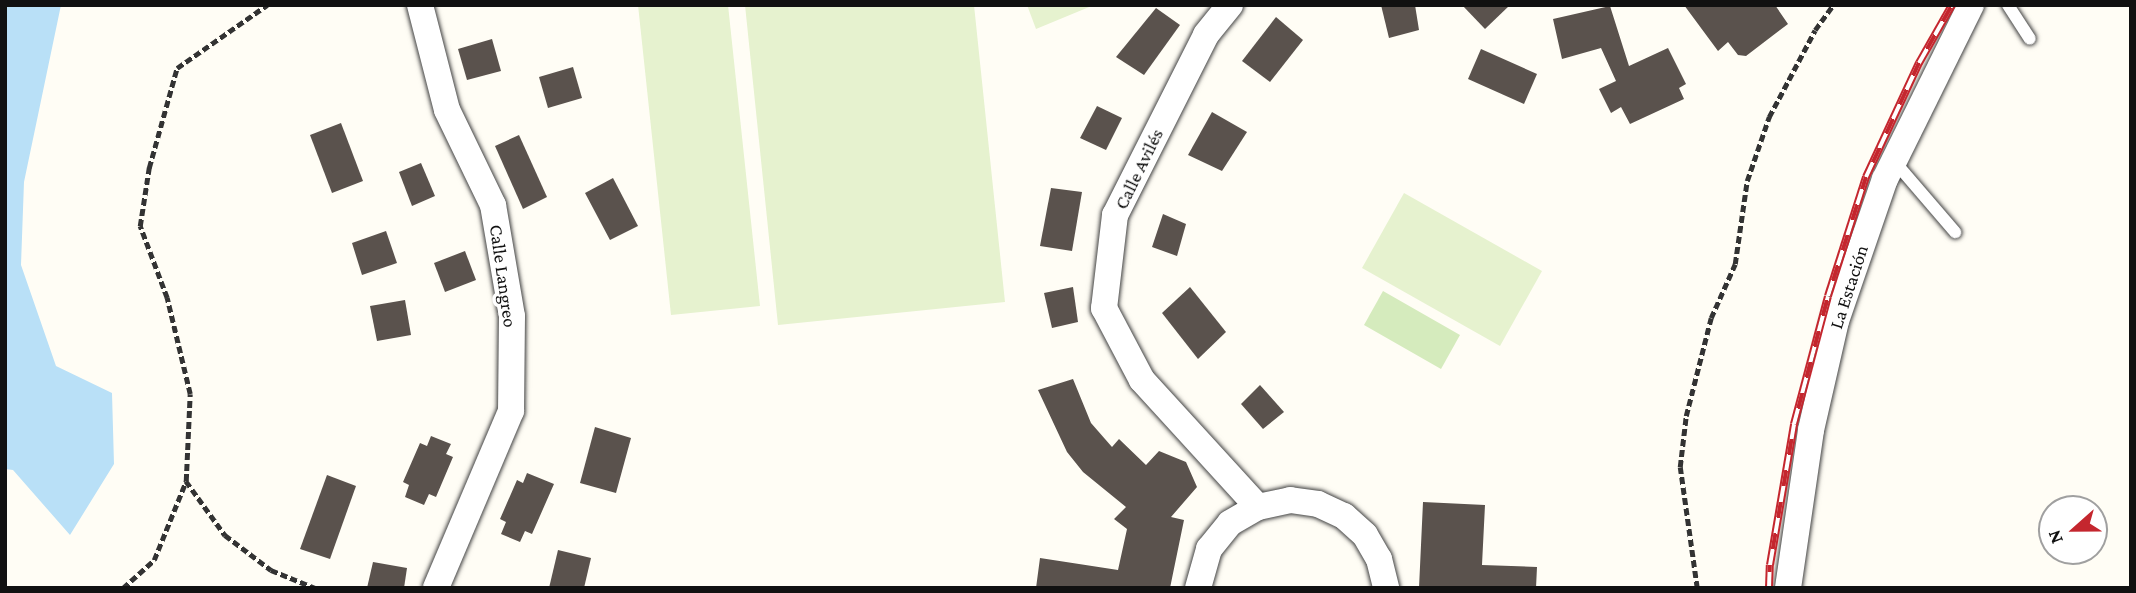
<!DOCTYPE html>
<meta charset="utf-8">
<style>
body{margin:0}
#map{position:relative;width:2136px;height:593px;overflow:hidden;background:#fffdf5;font-family:"Crimson Pro",serif}
div>[style]{position:absolute}
.green>*{inset:0;background:#d5ebbd}
.pitch>*{inset:0;background:#e6f2cf}
.water>*{inset:0;background:#b9e0f7}
.building>*{inset:0;background:#5a524d}
.path>*{height:4.5px;margin-top:-2.25px;transform-origin:0;background:repeating-linear-gradient(90deg,#333 0 7px,transparent 0 10.5px)}
.roads{filter:drop-shadow(0 0 2px #444) drop-shadow(0 0 2px #444)}
.service>*{height:12px;margin:-6px;padding:0 6px;transform-origin:6px;border-radius:6px;background:#fff}
.minor>*{height:26px;margin:-13px;padding:0 13px;transform-origin:13px;border-radius:13px;background:#fff}
.rail>*{height:8px;margin-top:-4px;transform-origin:0;background:repeating-linear-gradient(90deg,#fff 0 16px,#c4262e 0 32px);box-sizing:border-box;border-block:2px solid #c4262e}
span{translate:-50% -50%;white-space:nowrap;text-align:center;line-height:1.15;-webkit-text-stroke:7px #fff;paint-order:stroke}
.street-label{font-size:19px;color:#111}
.frame{position:absolute;inset:0;border:7px solid #111;pointer-events:none}
.north{position:absolute;left:2038px;top:495px;width:70px;height:70px;box-sizing:border-box;background:#fff;border:2px solid #a0a0a0;border-radius:50%;rotate:249deg;font-size:19px;font-weight:700;line-height:28px;text-align:center;color:#111}
.north::after{content:'';display:block;margin:auto;width:24px;height:32px;background:#c4262e;clip-path:polygon(50% 0,100% 100%,50% 72%,0 100%)}
</style>
<div id="map">
<div class="green">
<i style="clip-path:polygon(1383px 291px,1460px 335px,1441px 369px,1364px 325px)"></i>
</div>
<div class="pitch">
<i style="clip-path:polygon(638px 5px,728px 5px,760px 306px,671px 315px)"></i>
<i style="clip-path:polygon(745px 5px,974px 5px,1005px 302px,778px 325px)"></i>
<i style="clip-path:polygon(1027px 5px,1094px 5px,1036px 29px)"></i>
<i style="clip-path:polygon(1404px 193px,1542px 271px,1500px 346px,1362px 268px)"></i>
</div>
<div class="water">
<i style="clip-path:polygon(5px 5px,61px 5px,24px 182px,21px 265px,56px 366px,112px 393px,114px 464px,70px 535px,13px 470px,5px 469px)"></i>
</div>
<div class="building">
<i style="clip-path:polygon(1381px 5px,1415px 5px,1419px 30px,1389px 38px)"></i>
<i style="clip-path:polygon(1462px 5px,1510px 5px,1485px 29px)"></i>
<i style="clip-path:polygon(1684px 5px,1775px 5px,1788px 24px,1746px 56px,1738px 55px,1728px 42px,1718px 51px)"></i>
<i style="clip-path:polygon(1610px 6px,1629px 66px,1668px 48px,1686px 84px,1679px 88px,1684px 99px,1630px 124px,1621px 107px,1611px 113px,1599px 89px,1616px 81px,1601px 48px,1562px 59px,1553px 19px)"></i>
<i style="clip-path:polygon(1156px 8px,1180px 25px,1144px 75px,1116px 57px)"></i>
<i style="clip-path:polygon(1276px 17px,1303px 40px,1270px 82px,1242px 61px)"></i>
<i style="clip-path:polygon(492px 39px,501px 71px,467px 80px,458px 49px)"></i>
<i style="clip-path:polygon(1481px 49px,1537px 74px,1524px 104px,1468px 79px)"></i>
<i style="clip-path:polygon(573px 67px,582px 98px,548px 108px,539px 77px)"></i>
<i style="clip-path:polygon(1097px 106px,1122px 118px,1106px 150px,1080px 138px)"></i>
<i style="clip-path:polygon(1212px 112px,1247px 132px,1222px 171px,1188px 155px)"></i>
<i style="clip-path:polygon(341px 123px,363px 181px,332px 193px,310px 135px)"></i>
<i style="clip-path:polygon(519px 135px,547px 197px,523px 209px,495px 146px)"></i>
<i style="clip-path:polygon(421px 163px,435px 196px,412px 206px,399px 172px)"></i>
<i style="clip-path:polygon(613px 178px,638px 226px,610px 240px,585px 193px)"></i>
<i style="clip-path:polygon(1051px 188px,1082px 192px,1072px 251px,1040px 246px)"></i>
<i style="clip-path:polygon(1163px 214px,1186px 224px,1177px 256px,1152px 247px)"></i>
<i style="clip-path:polygon(386px 231px,397px 263px,362px 275px,352px 243px)"></i>
<i style="clip-path:polygon(465px 251px,476px 280px,445px 292px,434px 263px)"></i>
<i style="clip-path:polygon(1073px 287px,1078px 322px,1052px 328px,1044px 293px)"></i>
<i style="clip-path:polygon(1190px 287px,1226px 332px,1198px 359px,1162px 313px)"></i>
<i style="clip-path:polygon(405px 300px,411px 335px,377px 341px,370px 306px)"></i>
<i style="clip-path:polygon(1073px 379px,1091px 423px,1112px 447px,1119px 439px,1146px 465px,1159px 451px,1186px 462px,1197px 487px,1171px 517px,1184px 520px,1170px 588px,1036px 588px,1040px 558px,1118px 570px,1127px 529px,1114px 519px,1126px 507px,1083px 472px,1067px 452px,1038px 390px)"></i>
<i style="clip-path:polygon(1260px 385px,1284px 412px,1263px 429px,1241px 404px)"></i>
<i style="clip-path:polygon(595px 427px,631px 438px,616px 493px,580px 483px)"></i>
<i style="clip-path:polygon(431px 436px,451px 444px,446px 454px,453px 457px,436px 497px,429px 494px,424px 505px,405px 497px,409px 485px,403px 482px,420px 443px,427px 446px)"></i>
<i style="clip-path:polygon(527px 473px,554px 484px,532px 534px,525px 531px,520px 542px,501px 534px,506px 522px,500px 519px,517px 480px,523px 483px)"></i>
<i style="clip-path:polygon(327px 475px,356px 486px,330px 559px,300px 549px)"></i>
<i style="clip-path:polygon(1423px 502px,1485px 505px,1482px 565px,1537px 567px,1536px 588px,1419px 588px)"></i>
<i style="clip-path:polygon(558px 550px,591px 558px,584px 588px,549px 588px)"></i>
<i style="clip-path:polygon(373px 562px,407px 568px,404px 588px,367px 588px)"></i>
</div>
<div class="path">
<i style="left:186px;top:481px;width:67px;rotate:54.2deg"></i>
<i style="left:225px;top:535px;width:58px;rotate:37.3deg"></i>
<i style="left:271px;top:570px;width:48px;rotate:22.2deg"></i>
<i style="left:123px;top:588px;width:42px;rotate:-42.1deg"></i>
<i style="left:154px;top:560px;width:85px;rotate:-67.9deg"></i>
<i style="left:186px;top:481px;width:87px;rotate:-87.4deg"></i>
<i style="left:190px;top:394px;width:99px;rotate:-103.5deg"></i>
<i style="left:167px;top:298px;width:77px;rotate:-110.6deg"></i>
<i style="left:140px;top:226px;width:59px;rotate:-81.2deg"></i>
<i style="left:149px;top:168px;width:104px;rotate:-74.4deg"></i>
<i style="left:177px;top:68px;width:110px;rotate:-35deg"></i>
<i style="left:1697px;top:588px;width:122px;rotate:-98deg"></i>
<i style="left:1680px;top:467px;width:51px;rotate:-83.3deg"></i>
<i style="left:1686px;top:416px;width:101px;rotate:-75.7deg"></i>
<i style="left:1711px;top:318px;width:59px;rotate:-66deg"></i>
<i style="left:1735px;top:264px;width:84px;rotate:-81.8deg"></i>
<i style="left:1747px;top:181px;width:68px;rotate:-71deg"></i>
<i style="left:1769px;top:117px;width:98px;rotate:-62.1deg"></i>
<i style="left:1815px;top:30px;width:31px;rotate:-54deg"></i>
</div>
<div class="roads">
<div class="service">
<i style="left:2008px;top:5px;width:40px;rotate:57.1deg"></i>
<i style="left:1894px;top:161px;width:94px;rotate:49.3deg"></i>
</div>
<div class="minor">
<i style="left:420px;top:5px;width:108px;rotate:75.6deg"></i>
<i style="left:447px;top:110px;width:106px;rotate:64.2deg"></i>
<i style="left:493px;top:205px;width:113px;rotate:80.3deg"></i>
<i style="left:512px;top:316px;width:95px;rotate:90.6deg"></i>
<i style="left:511px;top:411px;width:192px;rotate:113deg"></i>
<i style="left:1230px;top:5px;width:38px;rotate:129deg"></i>
<i style="left:1206px;top:35px;width:202px;rotate:116.8deg"></i>
<i style="left:1115px;top:215px;width:94px;rotate:96.7deg"></i>
<i style="left:1104px;top:308px;width:81px;rotate:62.2deg"></i>
<i style="left:1142px;top:380px;width:172px;rotate:47.6deg"></i>
<i style="left:1198px;top:588px;width:41px;rotate:-74.2deg"></i>
<i style="left:1209px;top:549px;width:33px;rotate:-51deg"></i>
<i style="left:1230px;top:523px;width:32px;rotate:-30deg"></i>
<i style="left:1258px;top:507px;width:33px;rotate:-12deg"></i>
<i style="left:1290px;top:500px;width:28px;rotate:8deg"></i>
<i style="left:1318px;top:504px;width:29px;rotate:25deg"></i>
<i style="left:1344px;top:516px;width:28px;rotate:42deg"></i>
<i style="left:1365px;top:535px;width:28px;rotate:60deg"></i>
<i style="left:1379px;top:559px;width:30px;rotate:76deg"></i>
<i style="left:1788px;top:588px;width:160px;rotate:-81.7deg"></i>
<i style="left:1811px;top:430px;width:112px;rotate:-77.1deg"></i>
<i style="left:1836px;top:321px;width:150px;rotate:-71deg"></i>
<i style="left:1885px;top:179px;width:194px;rotate:-63.7deg"></i>
</div>
</div>
<div class="rail">
<i style="left:1769px;top:588px;width:23px;rotate:-88deg"></i>
<i style="left:1770px;top:565px;width:143px;rotate:-80.3deg"></i>
<i style="left:1794px;top:424px;width:132px;rotate:-75.1deg"></i>
<i style="left:1828px;top:296px;width:125px;rotate:-72.3deg"></i>
<i style="left:1866px;top:177px;width:126px;rotate:-65.1deg"></i>
<i style="left:1919px;top:63px;width:67px;rotate:-60.4deg"></i>
</div>
<div class="street-label">
<span style="left:1139px;top:169px;rotate:-64deg">Calle Avilés</span>
<span style="left:503px;top:276px;rotate:82deg">Calle Langreo</span>
<span style="left:1849px;top:287px;rotate:-72deg">La Estación</span>
</div>
<div class="frame"></div>
<div class="north">N</div>
</div>
